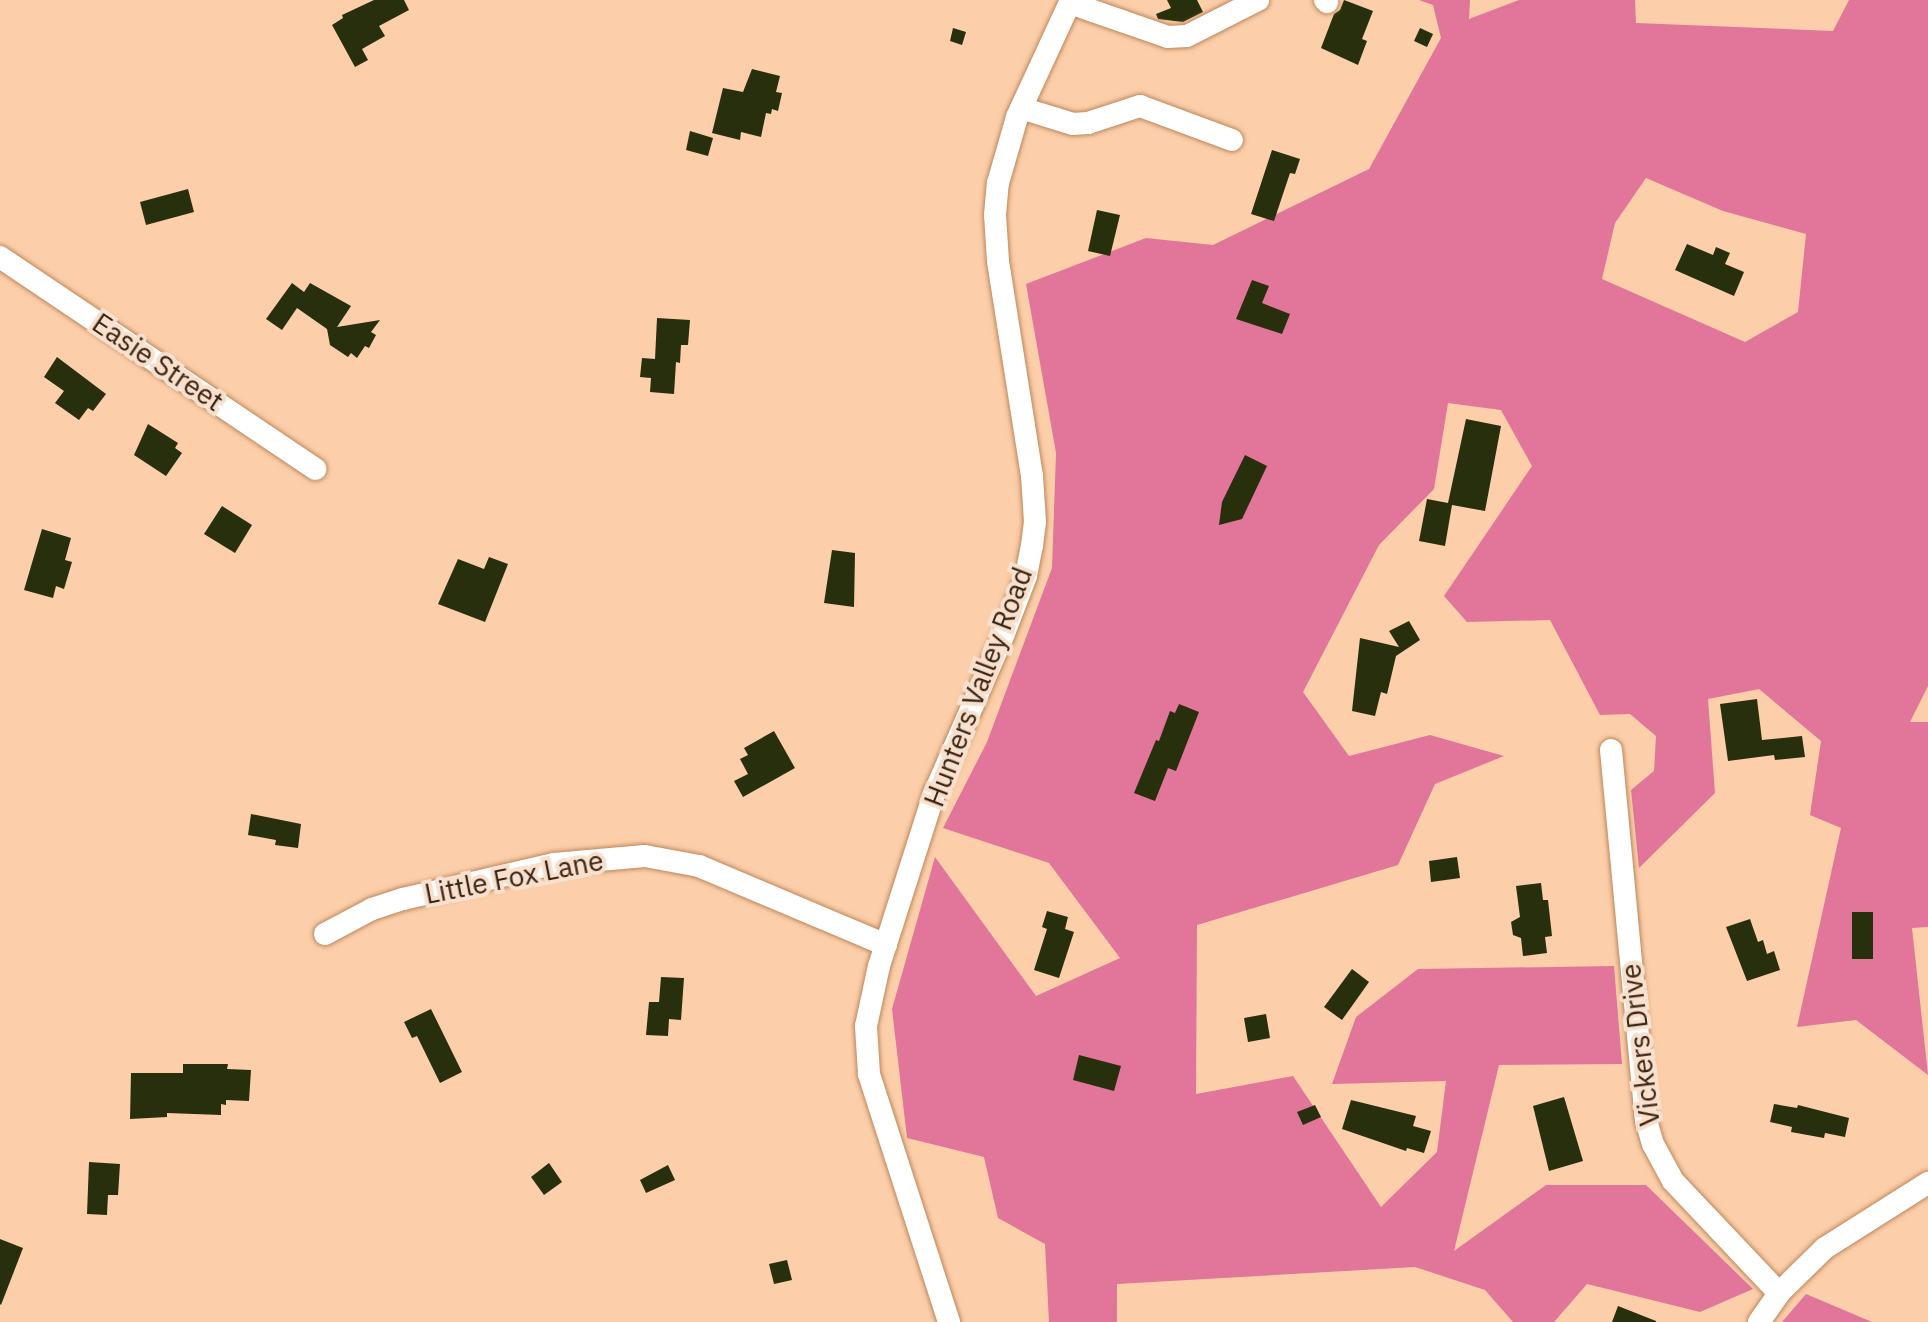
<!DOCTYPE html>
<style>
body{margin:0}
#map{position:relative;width:1928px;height:1322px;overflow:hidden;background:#fccea9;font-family:"IBM Plex Sans",sans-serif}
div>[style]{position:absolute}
.forest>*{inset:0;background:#e1759a}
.building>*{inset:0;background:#282f0c}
.roads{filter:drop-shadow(0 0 2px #bd875b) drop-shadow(0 0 2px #bd875b)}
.minor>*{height:22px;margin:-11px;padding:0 11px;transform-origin:11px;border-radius:11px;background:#fff}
span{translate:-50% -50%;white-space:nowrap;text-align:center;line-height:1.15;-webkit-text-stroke:8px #f8e0ce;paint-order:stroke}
.street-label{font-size:28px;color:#392311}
</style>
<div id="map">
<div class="forest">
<i style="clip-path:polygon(evenodd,1419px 0,1470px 0,1469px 19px,1519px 0,1635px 0,1636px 23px,1833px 31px,1849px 0,1928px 0,1928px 686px,1910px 722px,1928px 722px,1928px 927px,1912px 928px,1928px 1075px,1856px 1020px,1797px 1027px,1841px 828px,1810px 815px,1821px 741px,1759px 689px,1708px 699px,1715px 793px,1639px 868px,1631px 790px,1654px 771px,1656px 736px,1630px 714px,1600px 715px,1550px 620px,1467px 622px,1444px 596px,1532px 466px,1501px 410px,1448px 403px,1434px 489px,1379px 545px,1303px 692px,1349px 756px,1430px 735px,1504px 756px,1435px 784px,1398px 865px,1197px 925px,1196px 1094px,1293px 1076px,1381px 1207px,1437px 1152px,1446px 1081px,1332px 1084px,1356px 1017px,1418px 969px,1614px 966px,1622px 1064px,1499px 1065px,1454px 1251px,1546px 1185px,1646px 1185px,1753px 1289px,1700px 1312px,1587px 1284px,1554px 1322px,1513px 1322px,1485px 1290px,1415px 1267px,1117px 1284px,1117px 1322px,1049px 1322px,1045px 1244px,998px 1218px,984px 1157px,907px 1138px,892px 1009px,935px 857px,1036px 996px,1120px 958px,1049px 863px,943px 828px,987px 742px,1052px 568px,1056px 453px,1026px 284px,1146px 238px,1213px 245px,1369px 169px,1441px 38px,1433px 5px,1419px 0,1646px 178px,1723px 211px,1806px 234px,1798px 312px,1745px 342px,1602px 279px,1615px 223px,1646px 178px)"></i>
<i style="clip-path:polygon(1806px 1294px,1872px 1322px,1782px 1322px)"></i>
</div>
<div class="building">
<i style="clip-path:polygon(374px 0,404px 0,409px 10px,379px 26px,385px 36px,362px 49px,368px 60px,355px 67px,332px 25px,343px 18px,342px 15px)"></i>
<i style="clip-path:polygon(1167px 0,1197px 0,1203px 12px,1183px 22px,1158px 19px,1156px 14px,1171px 8px)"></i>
<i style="clip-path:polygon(1344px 0,1373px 11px,1362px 39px,1367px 41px,1358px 65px,1321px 48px,1334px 14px,1340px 10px)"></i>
<i style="clip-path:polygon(953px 28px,966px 32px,962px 45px,950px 41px)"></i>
<i style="clip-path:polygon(1420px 28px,1433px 34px,1427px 47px,1414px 41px)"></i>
<i style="clip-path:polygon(752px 69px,780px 76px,776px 92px,782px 93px,778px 111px,772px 109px,771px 114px,766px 113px,761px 137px,741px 132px,740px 140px,712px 133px,723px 88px,743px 92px)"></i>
<i style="clip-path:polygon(690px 131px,713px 138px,708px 156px,686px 150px)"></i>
<i style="clip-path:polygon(1272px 150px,1300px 159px,1295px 174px,1290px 173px,1274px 221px,1251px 214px)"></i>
<i style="clip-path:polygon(188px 189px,194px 212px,146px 225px,140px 202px)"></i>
<i style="clip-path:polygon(1097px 210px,1120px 215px,1110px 256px,1088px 251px)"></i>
<i style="clip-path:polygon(1687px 244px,1713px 255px,1716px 247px,1730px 253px,1725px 264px,1744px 272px,1734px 296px,1675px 270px)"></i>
<i style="clip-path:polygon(1252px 280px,1269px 286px,1262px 303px,1290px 314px,1282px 334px,1236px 319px)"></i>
<i style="clip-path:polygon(292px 283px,304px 292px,310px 283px,351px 306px,337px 327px,380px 320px,371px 332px,376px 335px,369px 348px,365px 346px,357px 358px,351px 353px,348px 357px,330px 345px,327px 329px,297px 308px,282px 330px,266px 319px)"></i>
<i style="clip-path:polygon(657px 318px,690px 320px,688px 345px,681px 345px,680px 363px,676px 362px,674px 394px,650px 392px,651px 378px,640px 377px,642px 358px,655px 359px)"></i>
<i style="clip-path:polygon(57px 357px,106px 394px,93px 411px,88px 408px,79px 420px,55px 403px,64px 391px,44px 377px)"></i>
<i style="clip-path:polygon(1466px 419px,1501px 426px,1485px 511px,1452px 505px,1445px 546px,1419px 541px,1427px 499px,1448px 503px)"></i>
<i style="clip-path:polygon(148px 424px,178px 443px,175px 448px,182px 453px,166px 476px,134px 455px)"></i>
<i style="clip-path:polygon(1245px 455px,1267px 466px,1242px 519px,1219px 525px,1222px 502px)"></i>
<i style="clip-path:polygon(222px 506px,252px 525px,235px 553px,204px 534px)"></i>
<i style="clip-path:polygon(42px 529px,71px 538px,65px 560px,72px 562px,64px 589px,56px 586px,53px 598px,24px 590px)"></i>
<i style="clip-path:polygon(832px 550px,855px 553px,854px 607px,824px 603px)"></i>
<i style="clip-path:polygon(489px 557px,508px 564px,485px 622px,438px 604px,458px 559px,484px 569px)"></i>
<i style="clip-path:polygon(1409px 621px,1420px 640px,1396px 656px,1387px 694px,1381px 692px,1375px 716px,1352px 711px,1360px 638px,1399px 647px,1389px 631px)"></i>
<i style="clip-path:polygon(1757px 699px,1762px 740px,1802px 736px,1805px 757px,1775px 760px,1774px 755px,1728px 761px,1720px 704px)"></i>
<i style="clip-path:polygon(1179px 704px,1199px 712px,1176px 771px,1168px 768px,1155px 801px,1134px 793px,1156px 740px,1159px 741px,1170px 711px,1175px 713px)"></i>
<i style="clip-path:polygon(774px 731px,795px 768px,743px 797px,734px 781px,748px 774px,740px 759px,748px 755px,744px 748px)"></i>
<i style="clip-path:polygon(251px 814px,301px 824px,298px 848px,275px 845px,276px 840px,248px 835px)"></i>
<i style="clip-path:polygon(1457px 857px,1460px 878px,1431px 882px,1429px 861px)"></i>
<i style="clip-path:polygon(1541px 883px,1543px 900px,1548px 900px,1552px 936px,1545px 937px,1547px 953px,1523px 956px,1521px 938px,1513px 935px,1511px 922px,1520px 917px,1516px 886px)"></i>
<i style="clip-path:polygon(1047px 911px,1068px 917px,1065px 929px,1074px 932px,1059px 978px,1034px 970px,1047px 929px,1042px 927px)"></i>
<i style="clip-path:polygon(1852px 912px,1873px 912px,1873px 959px,1852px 959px)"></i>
<i style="clip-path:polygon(1750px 919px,1758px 942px,1763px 940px,1767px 954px,1774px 951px,1780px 970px,1747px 981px,1726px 927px)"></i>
<i style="clip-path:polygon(1352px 969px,1369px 982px,1342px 1020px,1324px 1007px)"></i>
<i style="clip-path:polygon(661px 977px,684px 978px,681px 1020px,669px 1019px,668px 1036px,646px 1035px,649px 1002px,659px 1002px)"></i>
<i style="clip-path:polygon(431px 1009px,462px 1072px,440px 1083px,417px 1036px,412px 1038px,404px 1022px)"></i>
<i style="clip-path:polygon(1266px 1014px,1270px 1038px,1248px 1042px,1244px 1018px)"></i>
<i style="clip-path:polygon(1079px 1055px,1121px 1066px,1114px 1091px,1073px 1080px)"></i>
<i style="clip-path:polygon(183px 1064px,228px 1064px,227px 1069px,251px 1070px,249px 1101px,226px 1100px,226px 1105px,221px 1104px,221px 1115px,167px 1113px,167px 1117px,130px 1119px,131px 1073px,183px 1073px)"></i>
<i style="clip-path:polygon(1564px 1097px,1583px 1161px,1549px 1171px,1533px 1106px)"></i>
<i style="clip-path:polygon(1351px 1100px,1416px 1116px,1413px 1126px,1431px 1131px,1424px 1153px,1407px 1148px,1406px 1151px,1342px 1129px)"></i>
<i style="clip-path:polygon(1774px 1104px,1797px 1108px,1798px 1105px,1849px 1118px,1845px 1137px,1825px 1133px,1824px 1138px,1791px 1132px,1792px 1127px,1770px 1122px)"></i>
<i style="clip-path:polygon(1315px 1105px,1321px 1117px,1303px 1125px,1297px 1112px)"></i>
<i style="clip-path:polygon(89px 1162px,120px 1164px,118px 1195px,108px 1195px,107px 1215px,87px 1214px)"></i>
<i style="clip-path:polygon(549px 1163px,562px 1182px,544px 1195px,531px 1177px)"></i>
<i style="clip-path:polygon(668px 1165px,675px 1180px,646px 1193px,640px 1180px)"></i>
<i style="clip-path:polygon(0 1239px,23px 1248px,1px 1305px,0 1304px)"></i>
<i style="clip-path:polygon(787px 1260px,792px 1280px,774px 1284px,769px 1264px)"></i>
<i style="clip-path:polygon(1618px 1306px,1656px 1321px,1656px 1322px,1612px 1322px)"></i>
</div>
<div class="roads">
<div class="minor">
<i style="left:1325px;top:0;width:3px;rotate:45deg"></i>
<i style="left:1070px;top:3px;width:104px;rotate:19.1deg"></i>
<i style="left:1168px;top:37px;width:19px;rotate:-3deg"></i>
<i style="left:1187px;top:36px;width:80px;rotate:-26.9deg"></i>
<i style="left:1021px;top:108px;width:54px;rotate:17.1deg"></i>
<i style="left:1073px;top:124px;width:15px;rotate:-4deg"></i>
<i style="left:1088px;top:123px;width:55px;rotate:-18.1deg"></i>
<i style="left:1140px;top:106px;width:98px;rotate:20.3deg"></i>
<i style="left:0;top:257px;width:380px;rotate:33.9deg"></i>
<i style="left:1611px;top:750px;width:372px;rotate:84.6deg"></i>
<i style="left:1646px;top:1120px;width:25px;rotate:74deg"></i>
<i style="left:1653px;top:1144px;width:42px;rotate:61.6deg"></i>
<i style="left:1673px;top:1181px;width:154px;rotate:46.6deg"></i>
<i style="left:325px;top:934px;width:53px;rotate:-28deg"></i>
<i style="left:372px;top:909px;width:33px;rotate:-18deg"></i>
<i style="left:403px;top:899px;width:155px;rotate:-13.1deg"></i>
<i style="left:554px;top:864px;width:91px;rotate:-5deg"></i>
<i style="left:645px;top:856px;width:55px;rotate:10.5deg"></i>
<i style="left:699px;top:866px;width:203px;rotate:22.9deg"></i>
<i style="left:949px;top:1322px;width:261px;rotate:-107.9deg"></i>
<i style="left:869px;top:1074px;width:48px;rotate:-93.6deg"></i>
<i style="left:866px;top:1026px;width:61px;rotate:-77.8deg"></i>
<i style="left:879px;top:966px;width:181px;rotate:-72.3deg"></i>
<i style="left:934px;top:794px;width:172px;rotate:-66.4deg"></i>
<i style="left:1003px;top:636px;width:64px;rotate:-69deg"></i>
<i style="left:1026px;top:576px;width:31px;rotate:-79deg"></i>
<i style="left:1032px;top:546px;width:24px;rotate:-83deg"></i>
<i style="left:1035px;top:522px;width:46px;rotate:-93.7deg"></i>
<i style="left:1032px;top:476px;width:218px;rotate:-99deg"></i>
<i style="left:998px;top:261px;width:46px;rotate:-93.7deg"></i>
<i style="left:995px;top:215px;width:32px;rotate:-85deg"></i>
<i style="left:998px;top:183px;width:69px;rotate:-73.9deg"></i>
<i style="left:1017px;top:117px;width:129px;rotate:-65.2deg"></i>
<i style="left:1759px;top:1322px;width:35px;rotate:-55deg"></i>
<i style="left:1779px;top:1293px;width:64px;rotate:-44.4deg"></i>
<i style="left:1825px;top:1248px;width:122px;rotate:-32.3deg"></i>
</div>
</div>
<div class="street-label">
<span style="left:158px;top:362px;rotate:34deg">Easie Street</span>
<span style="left:978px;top:687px;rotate:-69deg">Hunters Valley Road</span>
<span style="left:514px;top:877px;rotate:-11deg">Little Fox Lane</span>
<span style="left:1640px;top:1045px;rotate:-97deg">Vickers Drive</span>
</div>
</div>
